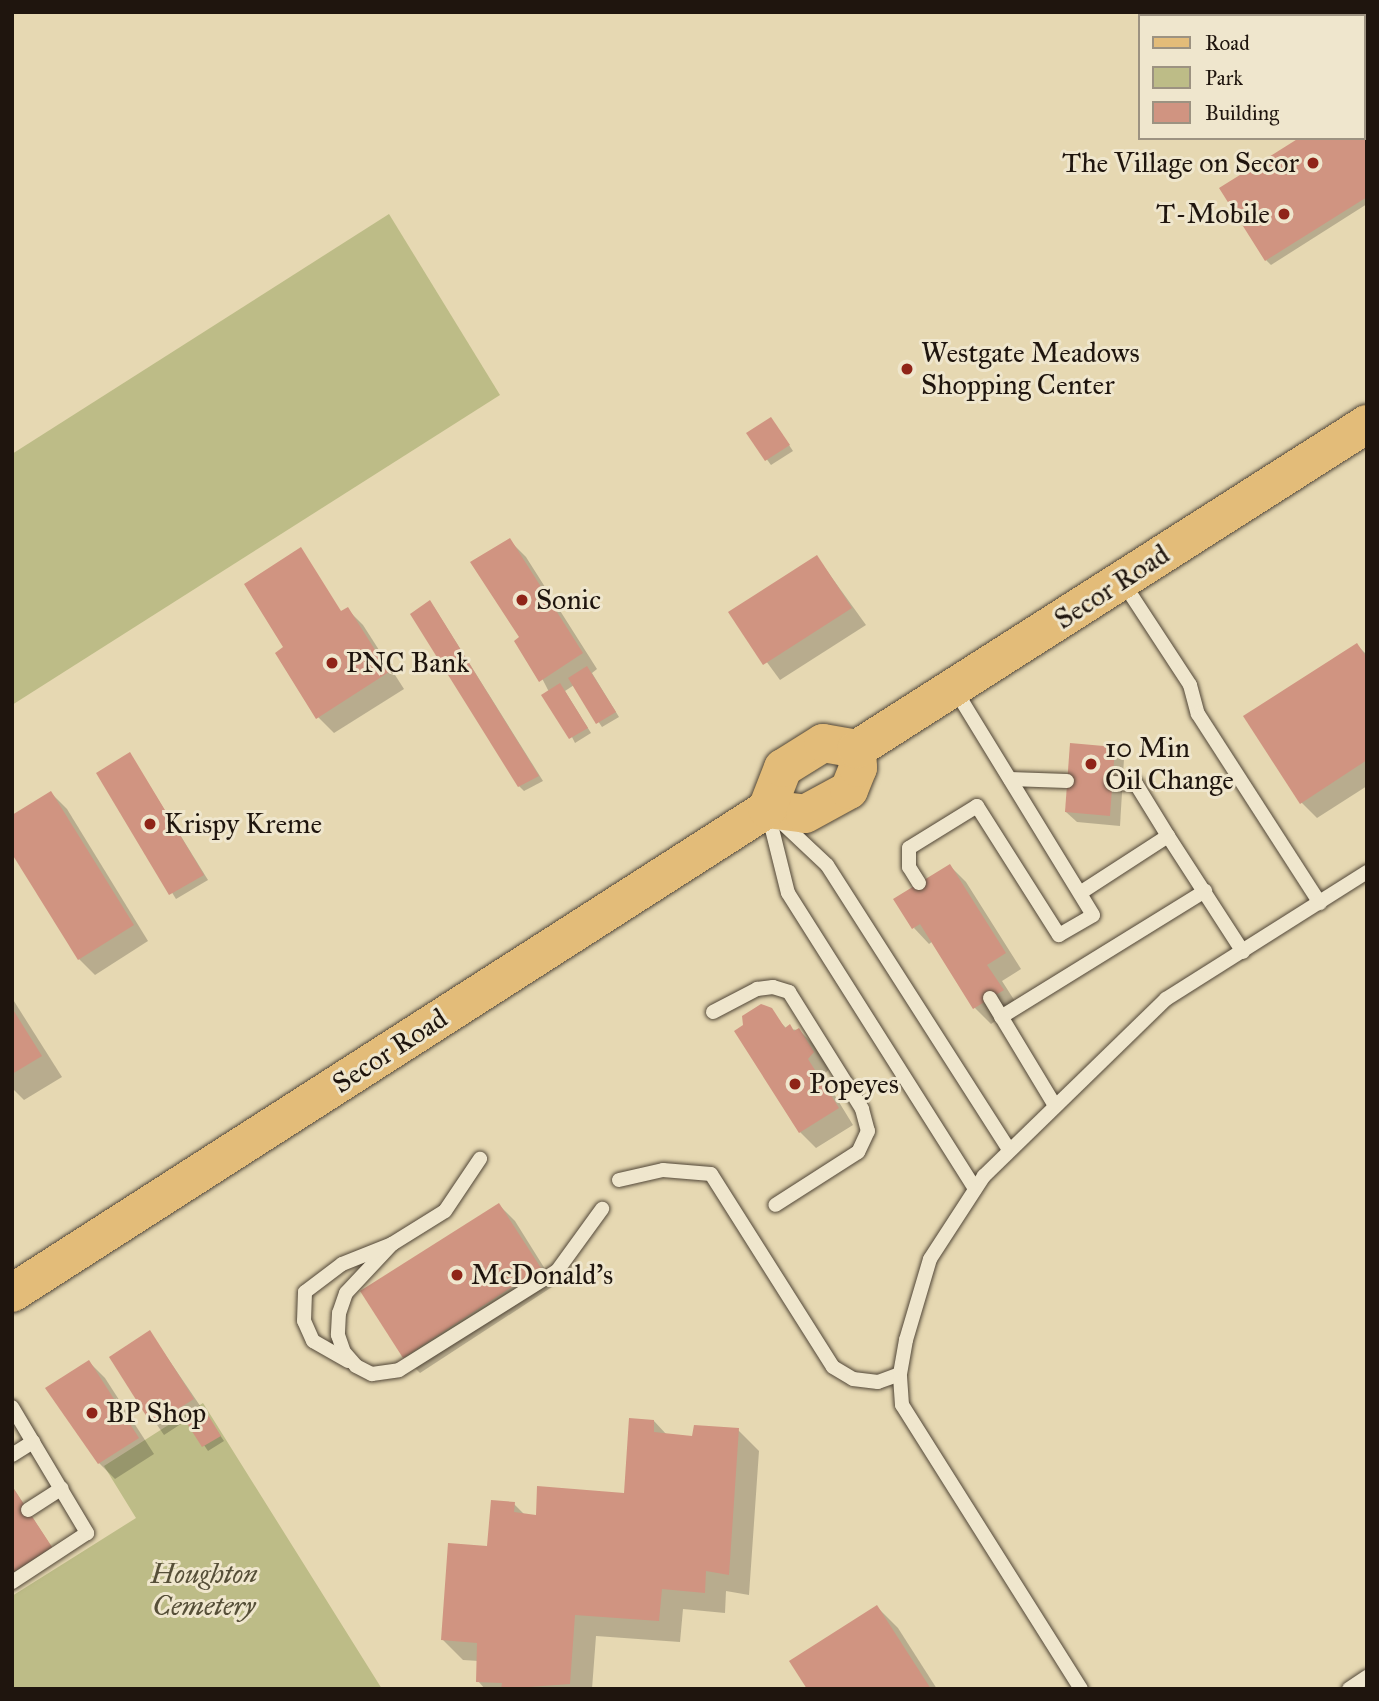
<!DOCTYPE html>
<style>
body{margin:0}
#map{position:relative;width:1379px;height:1701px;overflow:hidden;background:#e6d8b2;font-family:"IM FELL Great Primer",serif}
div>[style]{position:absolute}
.green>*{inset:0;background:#bdbc87}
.shadow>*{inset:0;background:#0003}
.building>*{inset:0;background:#d09481}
.roads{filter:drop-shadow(0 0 2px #514637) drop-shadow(0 0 2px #514637)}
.service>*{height:14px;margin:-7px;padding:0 7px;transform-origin:7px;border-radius:7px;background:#efe6cd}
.primary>*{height:38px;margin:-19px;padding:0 19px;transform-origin:19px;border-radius:19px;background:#e3bc79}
.dots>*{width:19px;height:19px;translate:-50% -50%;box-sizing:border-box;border:4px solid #efe6cd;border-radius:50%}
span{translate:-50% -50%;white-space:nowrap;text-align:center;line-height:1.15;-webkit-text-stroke:6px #efe6cd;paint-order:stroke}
.poi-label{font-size:28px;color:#1f150e}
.right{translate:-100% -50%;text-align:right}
.left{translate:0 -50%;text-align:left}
.street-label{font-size:28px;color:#1f150e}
.park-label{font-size:28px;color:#564f38;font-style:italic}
.frame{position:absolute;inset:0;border:14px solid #1f150e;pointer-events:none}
.legend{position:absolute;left:1138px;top:14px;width:228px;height:126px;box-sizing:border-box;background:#efe6cd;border:2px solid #9c9281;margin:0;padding:9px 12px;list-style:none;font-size:21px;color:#1f150e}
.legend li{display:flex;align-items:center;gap:14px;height:35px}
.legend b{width:35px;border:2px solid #9c9281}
</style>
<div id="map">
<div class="green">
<i style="clip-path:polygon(389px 214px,500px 395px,12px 705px,12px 454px)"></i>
<i style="clip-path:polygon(203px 1403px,382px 1689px,12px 1689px,12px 1596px,136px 1518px,104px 1466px)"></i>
</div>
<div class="shadow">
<i style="clip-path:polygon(1367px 98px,1367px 204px,1271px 265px,1266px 260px,1363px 138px)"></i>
<i style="clip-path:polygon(775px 424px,793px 451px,771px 465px,748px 434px)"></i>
<i style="clip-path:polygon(510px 541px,526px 557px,597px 669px,592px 673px,619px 717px,602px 727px,574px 685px,565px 691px,591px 733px,575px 743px,521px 637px)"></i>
<i style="clip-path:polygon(817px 557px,866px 625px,780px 680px,731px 613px)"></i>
<i style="clip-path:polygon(429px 602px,434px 607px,543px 781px,524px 791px,519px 786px)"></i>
<i style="clip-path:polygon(347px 609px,363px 625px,404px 689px,334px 733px,318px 717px,286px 648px)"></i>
<i style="clip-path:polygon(1357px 645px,1367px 655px,1367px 786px,1317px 818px,1301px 802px)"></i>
<i style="clip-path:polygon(1114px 748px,1124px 759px,1120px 826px,1077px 822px,1066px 812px)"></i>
<i style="clip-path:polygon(130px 754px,208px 880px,176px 899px,98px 773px)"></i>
<i style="clip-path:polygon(51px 793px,67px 809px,148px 941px,95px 975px,79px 959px)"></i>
<i style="clip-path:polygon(950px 866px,966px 882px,1021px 969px,1002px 981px,1018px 1006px,991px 1024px,975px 1008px,933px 941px,929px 944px,914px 928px)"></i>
<i style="clip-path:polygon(12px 998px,62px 1077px,24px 1100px,12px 1088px)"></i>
<i style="clip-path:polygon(766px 1007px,787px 1029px,799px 1030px,815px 1046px,829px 1069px,823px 1076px,853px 1125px,816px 1148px,800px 1132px)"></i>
<i style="clip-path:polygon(499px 1205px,515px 1221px,555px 1285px,420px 1373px,404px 1357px)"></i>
<i style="clip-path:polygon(150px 1332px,224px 1441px,208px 1451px,187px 1420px,164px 1435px,111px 1358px)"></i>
<i style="clip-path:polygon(89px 1362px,105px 1378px,154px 1454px,115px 1479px,99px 1463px)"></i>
<i style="clip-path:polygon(654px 1421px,667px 1435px,694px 1438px,738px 1430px,759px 1451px,749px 1595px,726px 1591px,725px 1613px,683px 1609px,680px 1642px,596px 1636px,592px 1689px,485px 1689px,478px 1681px,479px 1661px,463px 1660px,442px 1639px,514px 1504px,525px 1515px,537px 1517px,626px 1495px)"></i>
<i style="clip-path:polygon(12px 1486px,55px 1552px,12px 1580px)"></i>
<i style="clip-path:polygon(877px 1607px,898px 1628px,937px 1689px,809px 1689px)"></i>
</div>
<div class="building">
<i style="clip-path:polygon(1367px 95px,1367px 197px,1265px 261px,1219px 188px,1299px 138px,1363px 138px)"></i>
<i style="clip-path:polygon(771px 417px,790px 445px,765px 461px,746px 433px)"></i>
<i style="clip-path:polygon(510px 538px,583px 653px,539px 682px,514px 641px,519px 637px,470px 562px)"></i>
<i style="clip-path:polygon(301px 547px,341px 611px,348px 607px,389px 672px,316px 719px,275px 653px,283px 647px,244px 584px)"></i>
<i style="clip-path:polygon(817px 555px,852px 608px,763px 665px,728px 612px)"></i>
<i style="clip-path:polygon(430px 600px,539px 776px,518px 787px,410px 614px)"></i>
<i style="clip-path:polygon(1357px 643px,1367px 658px,1367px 760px,1300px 804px,1243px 716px)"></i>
<i style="clip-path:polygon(587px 666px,616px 712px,596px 724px,568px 678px)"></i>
<i style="clip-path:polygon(560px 683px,588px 728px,569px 739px,541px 695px)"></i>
<i style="clip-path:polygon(1070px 743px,1115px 747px,1110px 816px,1065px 812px)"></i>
<i style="clip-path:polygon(130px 752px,204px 875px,169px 895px,96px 773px)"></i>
<i style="clip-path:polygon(51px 791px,134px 925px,78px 960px,12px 854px,12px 815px)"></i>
<i style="clip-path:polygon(950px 864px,1006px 953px,987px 965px,1004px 990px,973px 1009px,920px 924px,912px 929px,893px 899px)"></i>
<i style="clip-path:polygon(761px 1004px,772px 1008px,785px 1028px,790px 1024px,794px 1031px,799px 1028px,814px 1052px,808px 1059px,839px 1108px,799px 1133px,734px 1031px,743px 1025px,742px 1016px)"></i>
<i style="clip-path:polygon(12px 1008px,42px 1056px,12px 1074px)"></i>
<i style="clip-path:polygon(499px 1203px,541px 1268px,403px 1358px,360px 1291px)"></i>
<i style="clip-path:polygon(150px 1330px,194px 1399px,152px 1425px,109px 1357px)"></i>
<i style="clip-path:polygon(89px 1360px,139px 1438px,98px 1464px,45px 1388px)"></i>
<i style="clip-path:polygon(205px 1410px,221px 1436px,202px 1447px,186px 1422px)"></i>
<i style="clip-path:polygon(629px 1418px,654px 1420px,654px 1432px,692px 1436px,694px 1425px,739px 1428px,729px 1575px,706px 1571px,705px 1593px,662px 1589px,659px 1621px,575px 1615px,570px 1684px,501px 1689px,502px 1683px,476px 1682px,477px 1643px,441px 1640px,448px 1543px,487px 1546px,491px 1500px,515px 1502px,514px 1512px,536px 1515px,537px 1486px,624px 1493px)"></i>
<i style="clip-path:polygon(12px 1486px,52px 1547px,12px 1573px)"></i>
<i style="clip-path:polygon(877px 1605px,931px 1689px,807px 1689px,789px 1661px)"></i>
</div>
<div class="roads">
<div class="service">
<i style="left:1122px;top:581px;width:124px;rotate:56.8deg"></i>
<i style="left:1190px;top:685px;width:30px;rotate:75deg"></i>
<i style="left:1198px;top:714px;width:225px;rotate:57.2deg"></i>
<i style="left:1010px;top:779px;width:57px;rotate:2deg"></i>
<i style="left:1112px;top:783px;width:24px;rotate:2deg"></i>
<i style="left:1136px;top:784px;width:61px;rotate:58.4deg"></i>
<i style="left:768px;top:813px;width:82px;rotate:76deg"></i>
<i style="left:788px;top:893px;width:350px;rotate:57.7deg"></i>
<i style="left:778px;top:819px;width:67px;rotate:43.2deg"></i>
<i style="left:827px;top:865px;width:338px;rotate:57.4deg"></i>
<i style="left:919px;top:883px;width:19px;rotate:-122deg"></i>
<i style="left:909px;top:867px;width:19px;rotate:-90deg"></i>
<i style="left:909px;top:848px;width:80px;rotate:-31.7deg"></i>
<i style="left:977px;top:806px;width:153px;rotate:57.6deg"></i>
<i style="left:1059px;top:935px;width:39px;rotate:-30deg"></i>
<i style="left:1093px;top:915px;width:266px;rotate:-121.5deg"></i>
<i style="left:1080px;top:893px;width:105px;rotate:-32.9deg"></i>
<i style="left:1168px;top:836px;width:138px;rotate:57.1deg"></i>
<i style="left:990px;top:998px;width:124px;rotate:58.9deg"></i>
<i style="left:713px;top:1012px;width:50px;rotate:-27.6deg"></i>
<i style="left:757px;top:989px;width:16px;rotate:-7deg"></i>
<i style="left:773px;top:987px;width:17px;rotate:17deg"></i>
<i style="left:789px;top:992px;width:138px;rotate:58deg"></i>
<i style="left:862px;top:1109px;width:23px;rotate:75deg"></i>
<i style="left:868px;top:1131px;width:23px;rotate:115deg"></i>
<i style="left:858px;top:1152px;width:98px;rotate:147.4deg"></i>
<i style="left:1001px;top:1017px;width:240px;rotate:-31.7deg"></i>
<i style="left:619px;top:1180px;width:45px;rotate:-12.8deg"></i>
<i style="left:663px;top:1170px;width:48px;rotate:4.8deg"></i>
<i style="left:711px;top:1174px;width:228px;rotate:57.7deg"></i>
<i style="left:833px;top:1367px;width:23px;rotate:31deg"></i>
<i style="left:853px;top:1379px;width:25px;rotate:7deg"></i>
<i style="left:878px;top:1382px;width:23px;rotate:-20deg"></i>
<i style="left:392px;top:1244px;width:67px;rotate:133.2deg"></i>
<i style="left:346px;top:1293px;width:21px;rotate:109deg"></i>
<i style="left:339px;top:1313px;width:22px;rotate:93deg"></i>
<i style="left:338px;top:1335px;width:18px;rotate:71deg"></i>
<i style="left:344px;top:1352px;width:18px;rotate:49deg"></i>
<i style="left:356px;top:1366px;width:18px;rotate:27deg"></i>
<i style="left:372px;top:1374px;width:27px;rotate:-8deg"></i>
<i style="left:399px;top:1370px;width:186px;rotate:-32.1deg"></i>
<i style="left:557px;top:1271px;width:77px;rotate:-54deg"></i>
<i style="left:348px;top:1361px;width:40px;rotate:-150.3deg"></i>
<i style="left:313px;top:1341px;width:22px;rotate:-114deg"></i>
<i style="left:304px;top:1321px;width:29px;rotate:-88deg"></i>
<i style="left:305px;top:1292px;width:46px;rotate:-37.1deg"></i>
<i style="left:342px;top:1264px;width:54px;rotate:-21.8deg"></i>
<i style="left:392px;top:1244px;width:62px;rotate:-31.9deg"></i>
<i style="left:445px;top:1211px;width:63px;rotate:-56.1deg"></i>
<i style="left:12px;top:1407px;width:147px;rotate:59.2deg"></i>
<i style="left:87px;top:1533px;width:90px;rotate:146.8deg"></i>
<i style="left:12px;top:1455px;width:25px;rotate:-32deg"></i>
<i style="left:28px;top:1510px;width:40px;rotate:-32.9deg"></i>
<i style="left:1081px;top:1689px;width:336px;rotate:-122.2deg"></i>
<i style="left:902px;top:1405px;width:31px;rotate:-94deg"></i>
<i style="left:900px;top:1374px;width:35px;rotate:-80deg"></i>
<i style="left:906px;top:1340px;width:84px;rotate:-73.5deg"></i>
<i style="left:930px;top:1259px;width:99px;rotate:-57deg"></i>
<i style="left:984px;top:1176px;width:254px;rotate:-44.2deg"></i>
<i style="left:1166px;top:999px;width:238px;rotate:-32.3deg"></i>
<i style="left:1349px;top:1689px;width:22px;rotate:-34deg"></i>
</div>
<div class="primary">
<i style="left:767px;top:809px;width:38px;rotate:7deg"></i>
<i style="left:805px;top:814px;width:50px;rotate:-28.6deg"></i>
<i style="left:849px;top:790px;width:24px;rotate:-68deg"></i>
<i style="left:858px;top:768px;width:19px;rotate:-93deg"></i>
<i style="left:12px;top:1293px;width:897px;rotate:-32.66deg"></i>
<i style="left:767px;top:809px;width:44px;rotate:-68.7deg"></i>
<i style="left:783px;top:768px;width:47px;rotate:-32deg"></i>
<i style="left:823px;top:743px;width:35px;rotate:10deg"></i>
<i style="left:857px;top:749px;width:605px;rotate:-32.51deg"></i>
</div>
</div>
<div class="dots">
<i style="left:1313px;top:163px;background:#8f2418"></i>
<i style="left:1284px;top:214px;background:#8f2418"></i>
<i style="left:907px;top:369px;background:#8f2418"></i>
<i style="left:522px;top:600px;background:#8f2418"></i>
<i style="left:332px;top:663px;background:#8f2418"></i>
<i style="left:1091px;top:764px;background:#8f2418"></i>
<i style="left:150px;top:824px;background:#8f2418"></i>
<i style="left:795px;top:1084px;background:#8f2418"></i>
<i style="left:457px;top:1275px;background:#8f2418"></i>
<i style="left:92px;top:1413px;background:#8f2418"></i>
</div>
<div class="poi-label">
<span class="right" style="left:1299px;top:163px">The Village on Secor</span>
<span class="right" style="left:1270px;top:214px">T-Mobile</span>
<span class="left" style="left:921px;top:369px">Westgate Meadows<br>Shopping Center</span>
<span class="left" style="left:536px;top:600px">Sonic</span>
<span class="left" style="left:346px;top:663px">PNC Bank</span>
<span class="left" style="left:1105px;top:764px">10 Min<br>Oil Change</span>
<span class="left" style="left:164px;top:824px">Krispy Kreme</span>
<span class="left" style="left:809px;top:1084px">Popeyes</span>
<span class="left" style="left:471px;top:1275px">McDonald's</span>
<span class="left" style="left:106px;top:1413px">BP Shop</span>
</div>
<div class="street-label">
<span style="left:1112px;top:587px;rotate:-33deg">Secor Road</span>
<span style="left:390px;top:1051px;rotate:-33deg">Secor Road</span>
</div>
<div class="park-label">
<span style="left:204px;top:1590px">Houghton<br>Cemetery</span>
</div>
<div class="frame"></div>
<ul class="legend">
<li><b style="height:9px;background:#e3bc79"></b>Road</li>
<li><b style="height:19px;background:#bdbc87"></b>Park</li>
<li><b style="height:19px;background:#d09481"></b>Building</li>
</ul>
</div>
